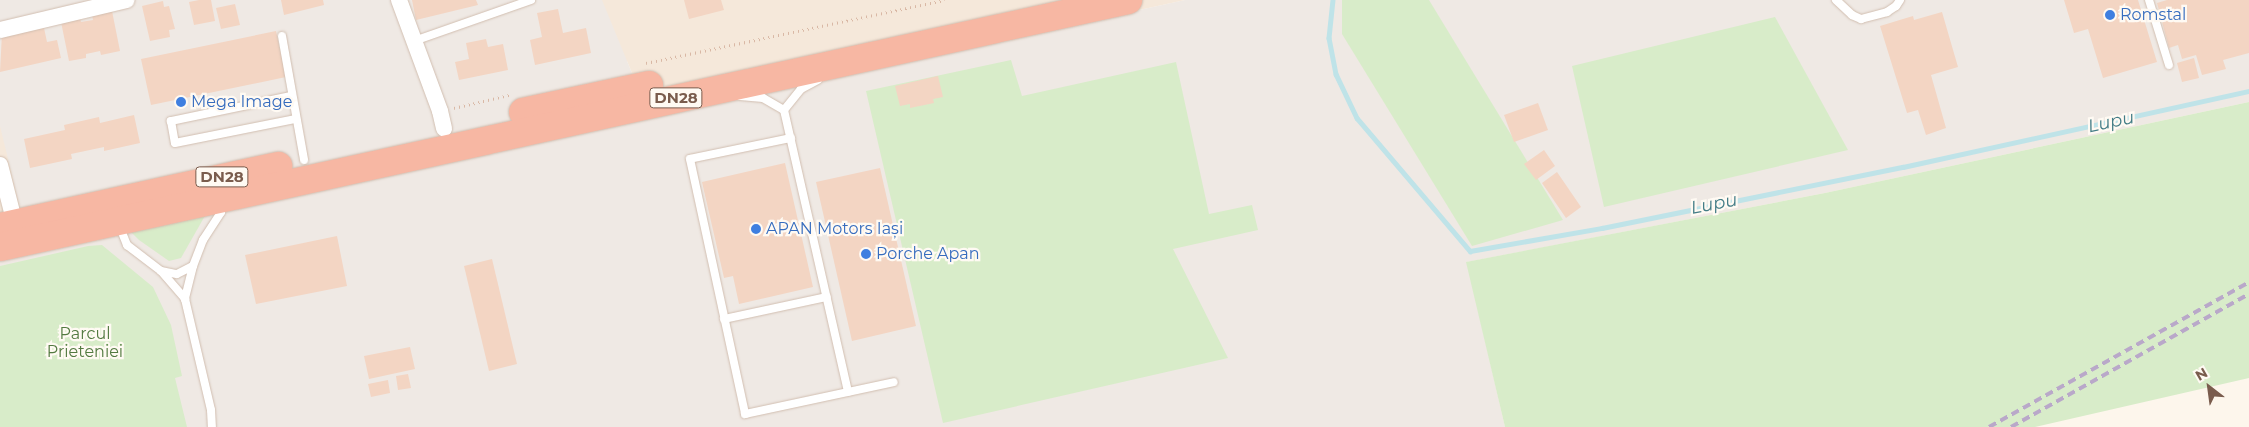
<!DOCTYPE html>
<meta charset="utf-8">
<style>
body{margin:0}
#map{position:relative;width:2249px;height:427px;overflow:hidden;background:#fdf6ec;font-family:Montserrat,sans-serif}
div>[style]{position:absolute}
.residential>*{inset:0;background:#f5e8da}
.industrial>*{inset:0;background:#efe9e4}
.green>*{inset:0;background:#d8ecc9}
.stream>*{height:4.5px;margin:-2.25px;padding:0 2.25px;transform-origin:2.25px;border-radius:2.25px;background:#bfe3e8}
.building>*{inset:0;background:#f3d5c3}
.path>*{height:2.5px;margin-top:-1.25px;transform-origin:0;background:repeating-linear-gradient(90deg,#d9b8a5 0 1px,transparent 0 5px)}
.roads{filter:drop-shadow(0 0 1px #d1beb0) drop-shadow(0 0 1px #d1beb0)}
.lane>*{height:8px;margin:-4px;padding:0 4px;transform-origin:4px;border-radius:4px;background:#fff}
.street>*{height:16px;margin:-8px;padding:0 8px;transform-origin:8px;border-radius:8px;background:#fff}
.highway>*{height:28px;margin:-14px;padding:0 14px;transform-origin:14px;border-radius:14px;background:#f7b7a3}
.rail>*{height:4px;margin-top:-2px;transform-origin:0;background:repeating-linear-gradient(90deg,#b9a8c9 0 8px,transparent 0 13px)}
.dots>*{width:14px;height:14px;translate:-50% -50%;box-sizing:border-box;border:2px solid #fffaf3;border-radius:50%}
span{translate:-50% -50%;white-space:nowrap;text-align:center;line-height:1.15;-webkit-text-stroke:4.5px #fffaf3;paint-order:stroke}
.shield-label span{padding:1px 4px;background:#fffaf3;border:1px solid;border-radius:4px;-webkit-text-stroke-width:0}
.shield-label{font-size:15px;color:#7a5c4d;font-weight:700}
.shop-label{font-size:16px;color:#366cbe}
.left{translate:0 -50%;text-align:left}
.park-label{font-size:16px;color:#537a41}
.water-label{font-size:18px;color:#437c86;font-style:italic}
.north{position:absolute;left:2184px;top:362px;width:50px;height:50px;-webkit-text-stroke:4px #fffaf3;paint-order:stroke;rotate:330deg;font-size:14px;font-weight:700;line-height:20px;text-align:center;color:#7a5c4d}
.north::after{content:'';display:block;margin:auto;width:18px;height:22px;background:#7a5c4d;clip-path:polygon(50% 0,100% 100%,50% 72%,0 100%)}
</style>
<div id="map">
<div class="residential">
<i style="clip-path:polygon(0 0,1185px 0,650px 117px,627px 61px,18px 197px,31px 254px,0 261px)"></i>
</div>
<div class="industrial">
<i style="clip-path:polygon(0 0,602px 0,650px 117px,1185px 0,2249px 0,2249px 102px,1825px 193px,1467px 262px,1505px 427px,0 427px,0 261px,31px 254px,0 126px)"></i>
</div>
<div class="green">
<i style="clip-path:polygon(1342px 0,1429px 0,1563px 220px,1472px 246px,1342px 34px)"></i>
<i style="clip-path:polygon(1775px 17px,1848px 150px,1604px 207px,1572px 66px)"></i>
<i style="clip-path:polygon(1011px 60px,1022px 96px,1176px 62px,1209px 214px,1252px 205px,1258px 230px,1173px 249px,1228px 358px,943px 423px,866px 91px)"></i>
<i style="clip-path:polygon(2249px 102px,2249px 378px,2035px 427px,1505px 427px,1466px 262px,1825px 193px)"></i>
<i style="clip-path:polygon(206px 214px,181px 258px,169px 261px,139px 240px,131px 232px)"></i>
<i style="clip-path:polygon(102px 245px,153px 287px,171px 325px,182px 376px,175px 378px,187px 427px,0 427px,0 266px,88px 246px)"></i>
</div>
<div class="stream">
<i style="left:1333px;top:0;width:38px;rotate:96deg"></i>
<i style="left:1329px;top:38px;width:37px;rotate:79deg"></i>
<i style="left:1336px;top:74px;width:49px;rotate:64.5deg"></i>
<i style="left:1357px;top:118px;width:175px;rotate:49.6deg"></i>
<i style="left:1470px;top:251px;width:134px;rotate:-9.9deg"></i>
<i style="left:1602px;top:228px;width:307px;rotate:-11.5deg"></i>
<i style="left:1903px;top:167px;width:354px;rotate:-12.4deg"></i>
</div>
<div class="building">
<i style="clip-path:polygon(199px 0,211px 0,215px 21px,194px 25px,189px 2px)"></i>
<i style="clip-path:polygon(281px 0,323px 0,324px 5px,284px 15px)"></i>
<i style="clip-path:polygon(412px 0,476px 0,478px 5px,416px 20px)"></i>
<i style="clip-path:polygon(684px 0,721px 0,724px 10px,689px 19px)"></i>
<i style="clip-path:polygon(2064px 0,2138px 0,2157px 62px,2103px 78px,2088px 29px,2074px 33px)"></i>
<i style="clip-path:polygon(2167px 0,2249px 0,2249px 53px,2223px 60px,2226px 69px,2202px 75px,2196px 55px,2182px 59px,2178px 45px,2169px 48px,2157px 3px)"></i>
<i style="clip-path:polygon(163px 1px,164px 7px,169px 6px,175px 29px,169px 30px,170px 37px,150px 41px,142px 6px)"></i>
<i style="clip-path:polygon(235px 4px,240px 25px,221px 29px,216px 8px)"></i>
<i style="clip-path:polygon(558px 9px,563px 33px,586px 28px,591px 53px,535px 65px,530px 40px,542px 37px,537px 13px)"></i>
<i style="clip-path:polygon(112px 11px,120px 51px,101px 55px,100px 51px,86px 54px,86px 58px,69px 61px,61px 22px,80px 18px,81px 22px,93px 20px,92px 15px)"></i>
<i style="clip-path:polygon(1942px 12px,1958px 67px,1931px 75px,1946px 128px,1926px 135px,1918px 110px,1907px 113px,1880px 26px,1913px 16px,1914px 20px)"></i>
<i style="clip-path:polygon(44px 28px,47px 42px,57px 40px,61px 58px,0 72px,2px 33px)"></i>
<i style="clip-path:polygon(276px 31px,286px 77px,151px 105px,141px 59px)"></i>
<i style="clip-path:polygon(486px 39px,488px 47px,503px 44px,508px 70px,459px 80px,455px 62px,469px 59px,466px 43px)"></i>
<i style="clip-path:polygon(2194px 58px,2199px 78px,2182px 82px,2177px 63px)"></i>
<i style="clip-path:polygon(938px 76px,943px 97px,933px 99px,934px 103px,910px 108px,910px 104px,900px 106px,895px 86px)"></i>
<i style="clip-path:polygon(1538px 103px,1548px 130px,1514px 142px,1504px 115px)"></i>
<i style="clip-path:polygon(134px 115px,140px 143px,104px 151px,104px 147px,71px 154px,72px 159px,30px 168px,24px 139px,65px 130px,64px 125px,99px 117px,100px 123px)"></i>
<i style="clip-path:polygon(1544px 150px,1555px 166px,1536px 180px,1524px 164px)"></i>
<i style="clip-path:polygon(785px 163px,813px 287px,739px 304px,733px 276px,724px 278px,702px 182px)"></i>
<i style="clip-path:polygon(880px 168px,916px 326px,852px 341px,816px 182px)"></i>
<i style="clip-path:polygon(1557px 172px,1581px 207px,1566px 218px,1542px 183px)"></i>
<i style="clip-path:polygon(337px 236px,347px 286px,256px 304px,245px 255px)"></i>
<i style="clip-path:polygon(492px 259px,517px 364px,489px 371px,464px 266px)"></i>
<i style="clip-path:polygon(410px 347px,415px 369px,369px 379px,364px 356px)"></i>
<i style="clip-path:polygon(408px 374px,411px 388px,398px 390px,396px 376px)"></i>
<i style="clip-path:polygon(388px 380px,390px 393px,371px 397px,368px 384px)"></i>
</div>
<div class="path">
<i style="left:646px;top:63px;width:305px;rotate:-11.9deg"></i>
<i style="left:454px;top:108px;width:57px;rotate:-13.3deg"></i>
</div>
<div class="roads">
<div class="lane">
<i style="left:1836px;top:0;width:22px;rotate:43deg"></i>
<i style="left:1852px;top:15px;width:10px;rotate:24deg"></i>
<i style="left:1861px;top:19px;width:27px;rotate:-15deg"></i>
<i style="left:1887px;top:12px;width:11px;rotate:-34deg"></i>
<i style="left:1896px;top:6px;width:7px;rotate:-56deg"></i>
<i style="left:2149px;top:0;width:68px;rotate:72.9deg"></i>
<i style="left:282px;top:36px;width:126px;rotate:79.9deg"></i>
<i style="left:414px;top:41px;width:124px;rotate:-19.3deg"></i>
<i style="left:291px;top:96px;width:123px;rotate:168.2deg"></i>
<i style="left:171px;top:121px;width:22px;rotate:80deg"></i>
<i style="left:175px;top:143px;width:122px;rotate:-11.3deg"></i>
<i style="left:740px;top:96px;width:23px;rotate:5deg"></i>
<i style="left:763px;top:98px;width:24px;rotate:30deg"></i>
<i style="left:784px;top:110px;width:27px;rotate:-51deg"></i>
<i style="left:801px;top:89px;width:19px;rotate:-28deg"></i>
<i style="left:784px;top:110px;width:289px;rotate:77.2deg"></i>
<i style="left:791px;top:138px;width:103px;rotate:168.3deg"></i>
<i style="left:690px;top:159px;width:261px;rotate:77.8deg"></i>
<i style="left:745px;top:414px;width:152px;rotate:-12.1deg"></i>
<i style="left:119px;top:225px;width:22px;rotate:68deg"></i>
<i style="left:127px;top:245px;width:43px;rotate:37.4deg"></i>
<i style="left:161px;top:271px;width:16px;rotate:11deg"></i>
<i style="left:177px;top:274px;width:18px;rotate:-27deg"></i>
<i style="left:193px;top:266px;width:28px;rotate:-69deg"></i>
<i style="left:203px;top:240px;width:33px;rotate:-57deg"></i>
<i style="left:221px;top:212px;width:9px;rotate:-84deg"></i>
<i style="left:193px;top:266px;width:34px;rotate:104deg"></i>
<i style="left:185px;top:299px;width:114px;rotate:76.8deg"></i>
<i style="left:211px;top:410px;width:17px;rotate:87deg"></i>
<i style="left:161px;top:271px;width:37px;rotate:49deg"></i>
<i style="left:724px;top:319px;width:105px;rotate:-12.1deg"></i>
</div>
<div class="street">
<i style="left:399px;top:0;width:118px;rotate:69.7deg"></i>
<i style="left:440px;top:111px;width:18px;rotate:77deg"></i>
<i style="left:0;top:30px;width:130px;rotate:-13.3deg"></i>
<i style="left:0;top:165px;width:61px;rotate:75.7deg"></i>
</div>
<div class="highway">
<i style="left:523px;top:112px;width:129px;rotate:-12.1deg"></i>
<i style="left:0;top:227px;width:285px;rotate:-12.4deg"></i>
<i style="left:0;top:247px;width:1155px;rotate:-12.35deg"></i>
</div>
</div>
<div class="rail">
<i style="left:1989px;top:427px;width:298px;rotate:-29.1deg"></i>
<i style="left:2011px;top:427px;width:273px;rotate:-29.2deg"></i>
</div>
<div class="dots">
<i style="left:2110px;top:15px;background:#3f7fe0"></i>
<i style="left:181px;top:102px;background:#3f7fe0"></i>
<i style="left:756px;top:229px;background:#3f7fe0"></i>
<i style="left:866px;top:254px;background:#3f7fe0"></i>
</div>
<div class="shield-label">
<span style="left:676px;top:98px">DN28</span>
<span style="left:222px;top:177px">DN28</span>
</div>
<div class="shop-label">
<span class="left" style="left:2120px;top:15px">Romstal</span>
<span class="left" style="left:191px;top:102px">Mega Image</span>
<span class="left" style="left:766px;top:229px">APAN Motors Iași</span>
<span class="left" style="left:876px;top:254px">Porche Apan</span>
</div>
<div class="park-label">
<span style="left:85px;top:343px">Parcul<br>Prieteniei</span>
</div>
<div class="water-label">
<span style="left:2111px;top:122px;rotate:-12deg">Lupu</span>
<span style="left:1714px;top:204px;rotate:-11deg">Lupu</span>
</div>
<div class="north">N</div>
</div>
